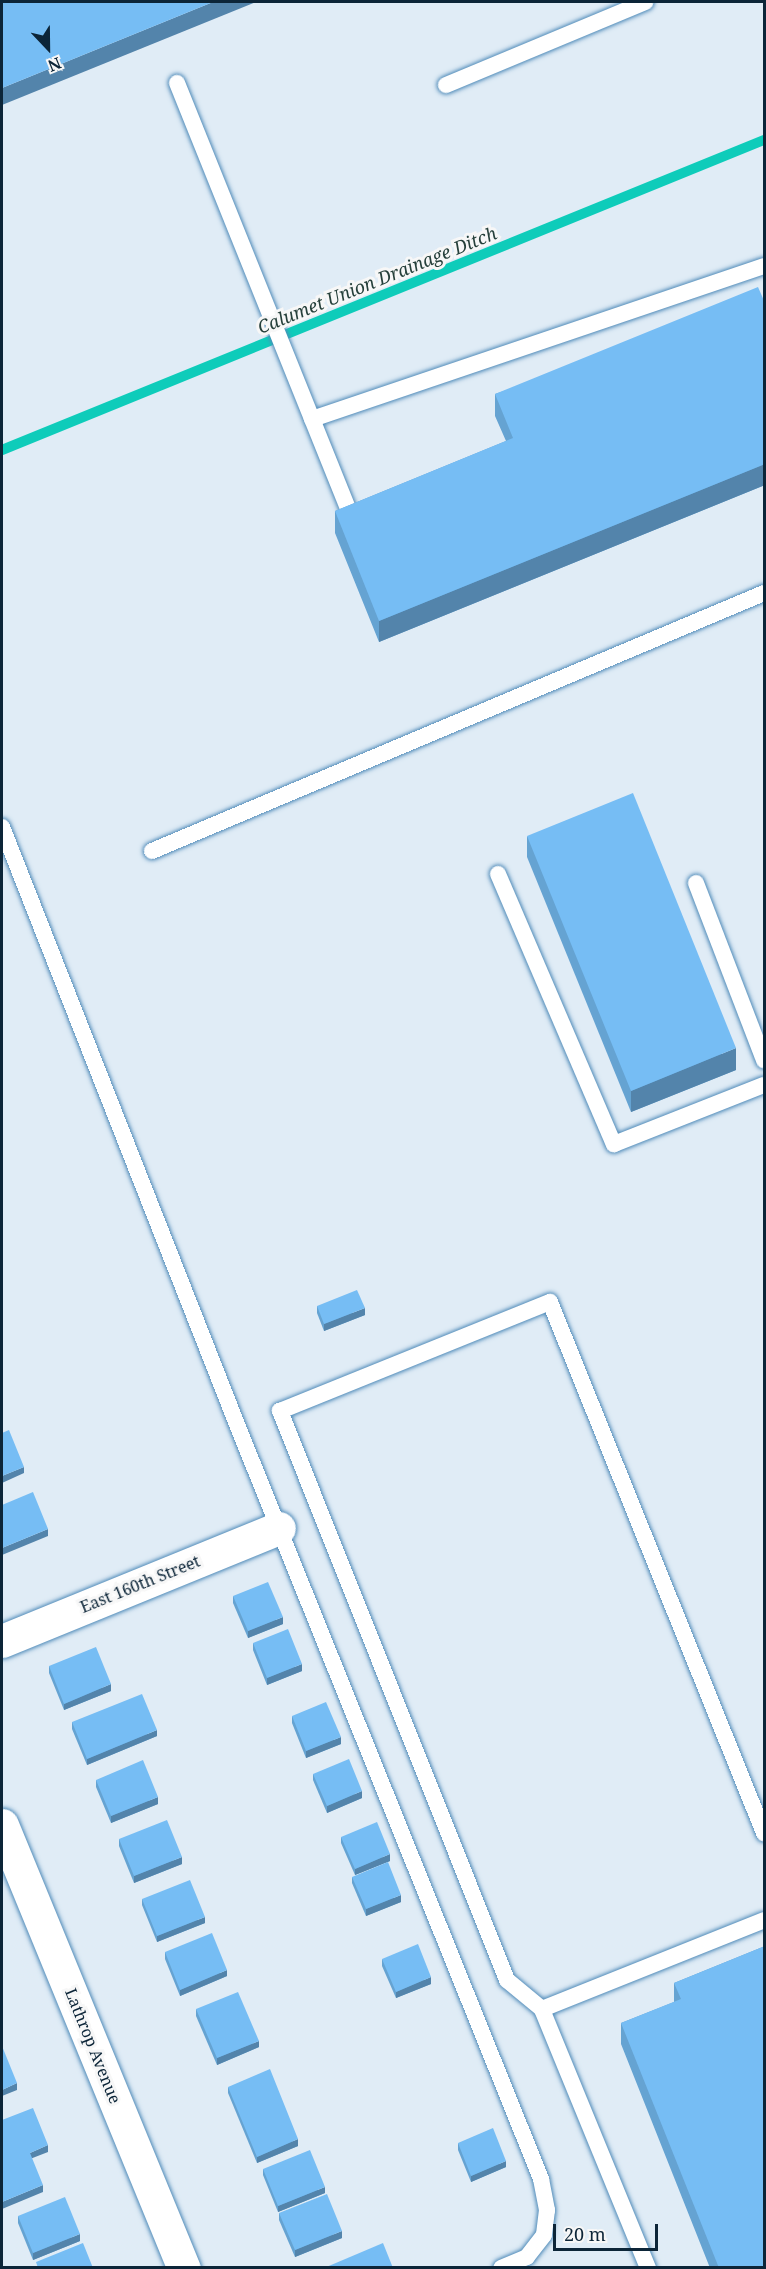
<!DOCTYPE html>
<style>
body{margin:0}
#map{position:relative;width:766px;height:2269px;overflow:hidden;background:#e0ecf6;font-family:"Noto Serif",serif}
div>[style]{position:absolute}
.stream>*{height:10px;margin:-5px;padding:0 5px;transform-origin:5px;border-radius:5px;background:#0eccba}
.roads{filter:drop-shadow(0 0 2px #508bb9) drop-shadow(0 0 2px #508bb9)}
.lane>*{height:16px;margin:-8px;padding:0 8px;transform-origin:8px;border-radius:8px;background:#fff}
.street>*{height:33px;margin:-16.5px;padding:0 16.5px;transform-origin:16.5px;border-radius:16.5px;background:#fff}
.wall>*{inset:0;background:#65a3d2}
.shaded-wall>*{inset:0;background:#5384ab}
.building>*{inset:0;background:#76bdf4}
span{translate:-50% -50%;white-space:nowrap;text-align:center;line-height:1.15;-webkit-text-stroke:6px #f7f7f7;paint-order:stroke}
.street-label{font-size:16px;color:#0c2538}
.water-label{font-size:18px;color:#26403b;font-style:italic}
.frame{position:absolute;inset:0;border:3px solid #0c2538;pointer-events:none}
.north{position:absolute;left:18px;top:18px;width:60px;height:60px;-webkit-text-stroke:4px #f7f7f7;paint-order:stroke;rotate:158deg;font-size:16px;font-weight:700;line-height:24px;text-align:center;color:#0c2538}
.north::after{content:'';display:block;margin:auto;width:21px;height:27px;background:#0c2538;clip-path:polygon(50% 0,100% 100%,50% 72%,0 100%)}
.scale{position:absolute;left:553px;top:2224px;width:105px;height:27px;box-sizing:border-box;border:3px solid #0c2538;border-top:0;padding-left:8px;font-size:18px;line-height:21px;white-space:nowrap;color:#0c2538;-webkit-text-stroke:4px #f7f7f7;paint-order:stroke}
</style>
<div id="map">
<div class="stream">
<i style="left:2px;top:450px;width:823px;rotate:-22.14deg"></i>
</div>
<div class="roads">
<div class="lane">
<i style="left:177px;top:83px;width:461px;rotate:68.1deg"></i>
<i style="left:446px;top:85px;width:216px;rotate:-22.6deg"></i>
<i style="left:312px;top:419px;width:477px;rotate:-18.7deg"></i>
<i style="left:2px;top:827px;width:645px;rotate:68.53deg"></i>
<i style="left:238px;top:1427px;width:811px;rotate:68.05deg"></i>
<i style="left:541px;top:2179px;width:32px;rotate:79deg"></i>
<i style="left:547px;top:2210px;width:25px;rotate:97deg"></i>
<i style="left:544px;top:2235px;width:28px;rotate:128deg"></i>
<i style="left:527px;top:2257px;width:28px;rotate:157deg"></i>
<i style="left:152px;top:851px;width:664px;rotate:-22.86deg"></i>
<i style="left:498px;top:874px;width:294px;rotate:66.8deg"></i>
<i style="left:614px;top:1144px;width:161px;rotate:-21.5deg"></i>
<i style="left:696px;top:883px;width:190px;rotate:69deg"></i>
<i style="left:542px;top:2009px;width:239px;rotate:-21.8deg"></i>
<i style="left:648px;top:2268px;width:280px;rotate:-112.3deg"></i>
<i style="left:542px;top:2009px;width:45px;rotate:-140.4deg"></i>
<i style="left:507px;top:1980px;width:613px;rotate:-111.75deg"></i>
<i style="left:280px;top:1411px;width:291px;rotate:-22deg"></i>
<i style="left:550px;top:1302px;width:573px;rotate:68.05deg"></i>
</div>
<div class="street">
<i style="left:2px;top:1641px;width:299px;rotate:-22.2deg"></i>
<i style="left:2px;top:1825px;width:479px;rotate:67.7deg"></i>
</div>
</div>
<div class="wall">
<i style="clip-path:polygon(765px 303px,765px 485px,379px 642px,335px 533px,335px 511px,506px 441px,495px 416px,495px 394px)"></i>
<i style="clip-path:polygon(527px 836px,736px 1070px,631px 1112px,527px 857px)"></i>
<i style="clip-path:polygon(317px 1306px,365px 1315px,324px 1331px,317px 1313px)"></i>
<i style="clip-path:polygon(233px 1596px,283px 1624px,248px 1638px,233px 1603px)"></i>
<i style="clip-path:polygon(253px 1643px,302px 1671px,267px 1685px,253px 1650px)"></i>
<i style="clip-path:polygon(49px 1666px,111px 1691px,64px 1710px,49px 1673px)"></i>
<i style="clip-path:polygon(292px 1716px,341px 1744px,306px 1758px,292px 1723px)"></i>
<i style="clip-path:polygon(72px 1722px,157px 1736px,87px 1765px,72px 1729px)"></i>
<i style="clip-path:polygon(313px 1774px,362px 1798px,327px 1813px,313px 1780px)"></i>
<i style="clip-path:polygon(96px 1780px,158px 1804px,111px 1823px,96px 1787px)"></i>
<i style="clip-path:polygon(341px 1837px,390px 1861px,355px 1875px,341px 1843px)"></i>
<i style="clip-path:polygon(119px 1839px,182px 1864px,134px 1883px,119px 1846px)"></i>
<i style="clip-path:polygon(352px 1877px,401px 1902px,366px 1916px,352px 1883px)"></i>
<i style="clip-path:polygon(142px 1899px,205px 1923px,157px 1942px,142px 1905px)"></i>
<i style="clip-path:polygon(765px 1946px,765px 2268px,710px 2268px,621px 2044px,621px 2023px,674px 2002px,674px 1983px)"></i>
<i style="clip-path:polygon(165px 1952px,227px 1976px,180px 1996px,165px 1959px)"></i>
<i style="clip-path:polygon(382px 1959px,431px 1984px,396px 1998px,382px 1966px)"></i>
<i style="clip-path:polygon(196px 2009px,259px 2047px,217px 2065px,196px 2016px)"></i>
<i style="clip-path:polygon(228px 2087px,298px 2146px,257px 2163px,228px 2093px)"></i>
<i style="clip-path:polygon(458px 2143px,506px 2167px,471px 2182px,458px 2150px)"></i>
<i style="clip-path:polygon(263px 2169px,325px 2193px,278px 2212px,263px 2175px)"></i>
<i style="clip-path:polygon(279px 2213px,342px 2238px,295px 2257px,279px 2220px)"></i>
<i style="clip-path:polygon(18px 2216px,80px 2241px,33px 2260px,18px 2223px)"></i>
</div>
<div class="shaded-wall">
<i style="clip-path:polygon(213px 2px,256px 2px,2px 105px,2px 88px)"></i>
<i style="clip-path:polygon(765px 464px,765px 485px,379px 642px,379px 621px)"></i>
<i style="clip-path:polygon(736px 1048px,736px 1070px,631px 1112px,631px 1091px)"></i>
<i style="clip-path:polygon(365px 1308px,365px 1315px,324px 1331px,324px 1324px)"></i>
<i style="clip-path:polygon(24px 1467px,24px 1473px,2px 1483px,2px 1476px)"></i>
<i style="clip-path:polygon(48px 1529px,48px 1536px,2px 1555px,2px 1548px)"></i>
<i style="clip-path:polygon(283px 1617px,283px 1624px,248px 1638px,248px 1631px)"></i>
<i style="clip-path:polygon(302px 1664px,302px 1671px,267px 1685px,267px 1678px)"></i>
<i style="clip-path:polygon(111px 1684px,111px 1691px,64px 1710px,64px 1704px)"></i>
<i style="clip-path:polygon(157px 1730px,157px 1736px,87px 1765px,87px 1759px)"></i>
<i style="clip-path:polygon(341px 1737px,341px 1744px,306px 1758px,306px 1751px)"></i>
<i style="clip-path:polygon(362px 1791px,362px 1798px,327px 1813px,327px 1806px)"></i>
<i style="clip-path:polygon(158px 1797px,158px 1804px,111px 1823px,111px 1816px)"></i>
<i style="clip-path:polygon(390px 1854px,390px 1861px,355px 1875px,355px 1869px)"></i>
<i style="clip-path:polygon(182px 1857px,182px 1864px,134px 1883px,134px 1876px)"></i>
<i style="clip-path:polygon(401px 1895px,401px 1902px,366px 1916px,366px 1909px)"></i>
<i style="clip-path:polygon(205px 1917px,205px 1923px,157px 1942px,157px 1936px)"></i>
<i style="clip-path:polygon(227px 1970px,227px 1976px,180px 1996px,180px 1990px)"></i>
<i style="clip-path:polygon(431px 1977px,431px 1984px,396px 1998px,396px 1992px)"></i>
<i style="clip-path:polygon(259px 2041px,259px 2047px,217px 2065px,217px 2058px)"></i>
<i style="clip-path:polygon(17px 2083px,17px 2090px,2px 2096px,2px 2090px)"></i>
<i style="clip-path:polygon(298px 2139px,298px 2146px,257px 2163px,257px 2157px)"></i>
<i style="clip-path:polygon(48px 2145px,48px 2152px,30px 2159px,30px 2153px)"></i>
<i style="clip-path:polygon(506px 2161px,506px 2167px,471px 2182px,471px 2176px)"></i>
<i style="clip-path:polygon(43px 2185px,43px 2192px,2px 2209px,2px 2202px)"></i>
<i style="clip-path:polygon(325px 2187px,325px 2193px,278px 2212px,278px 2206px)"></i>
<i style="clip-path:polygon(342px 2231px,342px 2238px,295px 2257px,295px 2250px)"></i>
<i style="clip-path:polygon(80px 2234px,80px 2241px,33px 2260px,33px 2253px)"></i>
</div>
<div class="building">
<i style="clip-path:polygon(2px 2px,213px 2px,2px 88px)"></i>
<i style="clip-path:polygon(758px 287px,765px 303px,765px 464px,379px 621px,335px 511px,513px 438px,495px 394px)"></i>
<i style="clip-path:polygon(633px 793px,736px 1048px,631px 1091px,527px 836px)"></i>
<i style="clip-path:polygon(357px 1290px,365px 1308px,324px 1324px,317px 1306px)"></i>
<i style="clip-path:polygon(9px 1430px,24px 1467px,2px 1476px,2px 1433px)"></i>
<i style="clip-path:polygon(33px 1492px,48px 1529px,2px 1548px,2px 1505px)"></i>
<i style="clip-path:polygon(268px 1582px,283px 1617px,248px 1631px,233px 1596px)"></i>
<i style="clip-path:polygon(288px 1629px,302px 1664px,267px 1678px,253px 1643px)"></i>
<i style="clip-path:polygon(96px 1647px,111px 1684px,64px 1704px,49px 1666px)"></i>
<i style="clip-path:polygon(142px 1694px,157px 1730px,87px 1759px,72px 1722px)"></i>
<i style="clip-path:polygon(326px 1702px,341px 1737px,306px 1751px,292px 1716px)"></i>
<i style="clip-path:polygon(349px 1759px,362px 1791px,327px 1806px,313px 1774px)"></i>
<i style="clip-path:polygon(143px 1760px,158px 1797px,111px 1816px,96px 1780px)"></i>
<i style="clip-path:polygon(167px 1820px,182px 1857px,134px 1876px,119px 1839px)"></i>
<i style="clip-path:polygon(377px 1822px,390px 1854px,355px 1869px,341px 1837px)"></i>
<i style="clip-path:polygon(388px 1862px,401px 1895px,366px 1909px,352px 1877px)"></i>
<i style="clip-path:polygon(190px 1880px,205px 1917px,157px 1936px,142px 1899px)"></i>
<i style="clip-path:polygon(212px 1933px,227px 1970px,180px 1990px,165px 1952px)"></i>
<i style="clip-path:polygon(418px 1944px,431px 1977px,396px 1992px,382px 1959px)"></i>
<i style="clip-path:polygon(765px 1946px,765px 2268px,719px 2268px,621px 2023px,681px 1999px,674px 1983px)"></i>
<i style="clip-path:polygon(238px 1992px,259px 2041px,217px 2058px,196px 2009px)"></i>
<i style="clip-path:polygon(2px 2046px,17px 2083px,2px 2090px)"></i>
<i style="clip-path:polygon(270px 2069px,298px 2139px,257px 2157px,228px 2087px)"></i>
<i style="clip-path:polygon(33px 2108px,48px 2145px,30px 2153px,43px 2185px,2px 2202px,2px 2120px)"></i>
<i style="clip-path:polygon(493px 2128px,506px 2161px,471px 2176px,458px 2143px)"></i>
<i style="clip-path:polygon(310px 2150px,325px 2187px,278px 2206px,263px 2169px)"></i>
<i style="clip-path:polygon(327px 2194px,342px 2231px,295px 2250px,279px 2213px)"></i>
<i style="clip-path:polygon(65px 2197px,80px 2234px,33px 2253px,18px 2216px)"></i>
<i style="clip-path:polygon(83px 2243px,93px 2268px,38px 2268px,36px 2262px)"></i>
<i style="clip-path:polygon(383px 2243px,393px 2268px,324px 2268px)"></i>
</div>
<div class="street-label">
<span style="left:140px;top:1584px;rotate:-22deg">East 160th Street</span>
<span style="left:93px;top:2046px;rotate:68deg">Lathrop Avenue</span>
</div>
<div class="water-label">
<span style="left:377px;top:280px;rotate:-22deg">Calumet Union Drainage Ditch</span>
</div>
<div class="frame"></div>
<div class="north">N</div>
<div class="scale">20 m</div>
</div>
